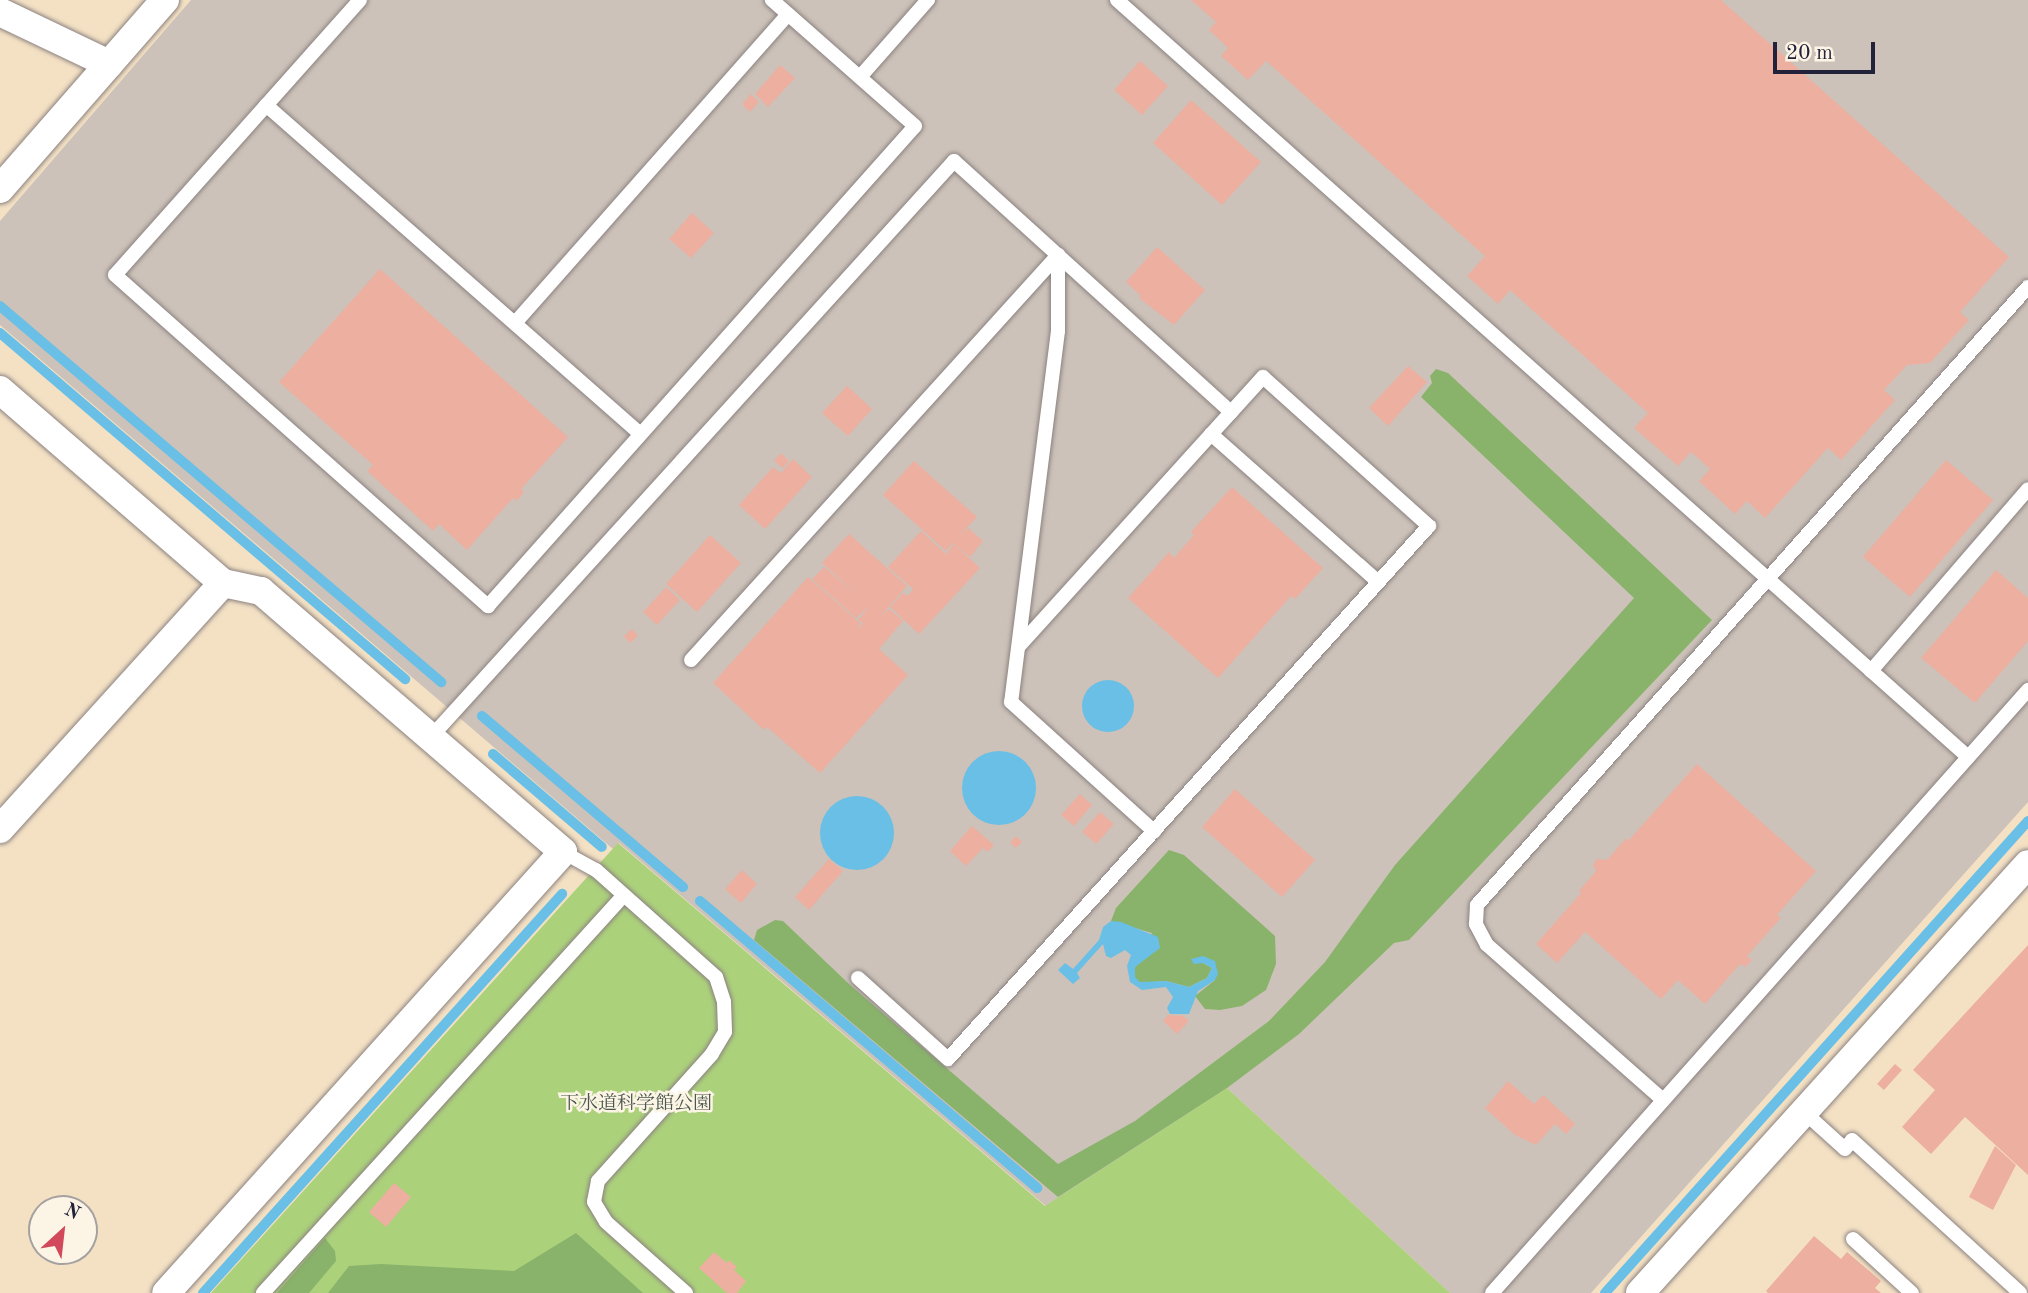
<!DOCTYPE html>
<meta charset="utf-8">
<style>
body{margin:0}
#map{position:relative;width:2028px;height:1293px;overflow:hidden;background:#f4e1c4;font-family:"Old Standard TT","Noto Serif JP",serif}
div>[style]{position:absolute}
.industrial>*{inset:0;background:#ccc2b9}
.green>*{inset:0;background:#acd17b}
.forest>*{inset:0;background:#89b36b}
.water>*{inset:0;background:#69bfe5}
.round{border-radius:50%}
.stream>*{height:10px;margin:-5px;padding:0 5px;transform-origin:5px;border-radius:5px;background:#69bfe5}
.building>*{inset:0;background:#ecafa0}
.roads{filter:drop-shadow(0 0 2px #8b8280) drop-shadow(0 0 2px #8b8280)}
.lane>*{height:14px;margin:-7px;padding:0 7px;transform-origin:7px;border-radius:7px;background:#fff}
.street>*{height:28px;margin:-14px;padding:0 14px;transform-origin:14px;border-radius:14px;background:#fff}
span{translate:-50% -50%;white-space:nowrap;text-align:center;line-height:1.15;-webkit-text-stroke:5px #fcf5e5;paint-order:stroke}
.park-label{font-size:19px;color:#4b574e}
.north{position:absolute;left:28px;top:1195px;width:70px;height:70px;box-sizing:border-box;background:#fcf5e5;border:2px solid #a5a1a1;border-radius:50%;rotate:27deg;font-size:19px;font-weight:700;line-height:28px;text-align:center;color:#22223b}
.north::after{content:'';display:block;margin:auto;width:24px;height:32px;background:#d1495b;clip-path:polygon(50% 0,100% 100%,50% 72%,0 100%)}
.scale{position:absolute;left:1773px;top:42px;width:102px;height:32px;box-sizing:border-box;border:4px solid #22223b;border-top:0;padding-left:9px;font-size:21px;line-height:24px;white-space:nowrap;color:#22223b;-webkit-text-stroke:5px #fcf5e5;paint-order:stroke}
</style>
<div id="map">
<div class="industrial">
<i style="clip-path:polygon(191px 0,2028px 0,2028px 802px,1591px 1293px,1450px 1293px,1227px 1088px,1046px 1206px,619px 843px,613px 849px,0 325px,0 221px)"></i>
</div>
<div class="green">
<i style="clip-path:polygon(618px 843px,1045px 1206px,1227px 1088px,1450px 1293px,211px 1293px)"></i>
</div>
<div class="forest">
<i style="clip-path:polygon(1436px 369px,1448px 373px,1712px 620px,1409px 940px,1394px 943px,1299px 1034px,1227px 1088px,1058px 1197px,754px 940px,757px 930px,775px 920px,783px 921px,849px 984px,1058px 1164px,1135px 1121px,1269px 1021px,1325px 962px,1395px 865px,1634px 598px,1421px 397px,1432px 383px,1430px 376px)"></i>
<i style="clip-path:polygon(1169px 850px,1184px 855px,1275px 936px,1276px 964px,1266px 990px,1242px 1006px,1220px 1010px,1205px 1009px,1195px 996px,1215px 980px,1215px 961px,1191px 962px,1203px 963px,1212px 968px,1207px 978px,1189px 987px,1166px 981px,1140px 983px,1134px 977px,1135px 967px,1152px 933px,1111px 921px,1116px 908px)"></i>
<i style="clip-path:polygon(576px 1233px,643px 1293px,328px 1293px,349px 1266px,381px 1264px,514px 1271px)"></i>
<i style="clip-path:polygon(325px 1238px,335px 1251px,336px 1261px,309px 1293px,277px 1293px)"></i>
</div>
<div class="water">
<i class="round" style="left:1082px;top:680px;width:52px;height:52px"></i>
<i class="round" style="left:962px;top:751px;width:74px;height:74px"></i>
<i class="round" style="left:820px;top:796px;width:74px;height:74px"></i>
<i style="clip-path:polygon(1111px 921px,1121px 922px,1158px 937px,1160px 948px,1135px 967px,1135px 977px,1140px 982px,1166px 981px,1189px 987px,1207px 978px,1212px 968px,1203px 963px,1194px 964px,1191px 959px,1203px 956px,1215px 961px,1218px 974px,1215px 980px,1198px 991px,1189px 1014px,1170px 1014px,1167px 1008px,1173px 997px,1166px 987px,1142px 990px,1130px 982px,1127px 966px,1131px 955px,1125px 950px,1111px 958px,1106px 956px,1103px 944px,1077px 973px,1080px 978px,1073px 984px,1058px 970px,1065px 963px,1073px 969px,1099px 940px,1103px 927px)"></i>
</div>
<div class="stream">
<i style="left:0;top:306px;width:580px;rotate:40.45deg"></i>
<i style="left:0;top:333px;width:533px;rotate:40.51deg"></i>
<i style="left:482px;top:716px;width:264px;rotate:40.4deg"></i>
<i style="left:493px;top:754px;width:143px;rotate:40.5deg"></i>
<i style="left:700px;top:901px;width:443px;rotate:40.4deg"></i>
<i style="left:203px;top:1293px;width:537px;rotate:-48.02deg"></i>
<i style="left:1605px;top:1293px;width:634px;rotate:-48.13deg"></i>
</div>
<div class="building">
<i style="clip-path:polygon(1191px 0,1721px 0,2009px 257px,1960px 312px,1969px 320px,1930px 363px,1907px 365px,1884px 390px,1895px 400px,1841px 460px,1828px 448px,1765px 518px,1747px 501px,1735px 514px,1699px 481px,1710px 469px,1691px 452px,1678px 466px,1634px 428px,1648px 413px,1510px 290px,1498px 304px,1467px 276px,1485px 256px,1266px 61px,1248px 80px,1221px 56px,1228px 48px,1209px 30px,1216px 22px)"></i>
<i style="clip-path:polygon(1140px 61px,1168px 86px,1142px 115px,1114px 90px)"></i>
<i style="clip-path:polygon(780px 65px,795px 78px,768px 107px,755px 94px)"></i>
<i style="clip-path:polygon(751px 94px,759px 102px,750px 112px,742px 104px)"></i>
<i style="clip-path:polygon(1191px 100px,1261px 162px,1222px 205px,1153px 143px)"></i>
<i style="clip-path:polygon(692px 213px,714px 233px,691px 258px,669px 239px)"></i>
<i style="clip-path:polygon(1157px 247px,1205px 290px,1174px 325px,1139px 298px,1141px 296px,1126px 282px)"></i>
<i style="clip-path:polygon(380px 269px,568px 437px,521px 489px,524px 492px,517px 501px,513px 498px,467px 550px,439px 524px,433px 531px,367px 471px,373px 465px,279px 382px)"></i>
<i style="clip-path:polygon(1408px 366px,1427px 382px,1388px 426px,1369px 408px)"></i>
<i style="clip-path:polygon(847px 386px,872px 409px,848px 436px,822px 413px)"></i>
<i style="clip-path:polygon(781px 453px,789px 461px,783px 468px,774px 461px)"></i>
<i style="clip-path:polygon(793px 459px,812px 477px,765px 529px,739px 505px,773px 467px,781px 473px)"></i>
<i style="clip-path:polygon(1946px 460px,1993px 500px,1910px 597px,1863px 557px)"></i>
<i style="clip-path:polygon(914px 461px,977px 517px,956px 539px,968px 528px,983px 541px,970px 557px,953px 543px,946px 551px,883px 495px)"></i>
<i style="clip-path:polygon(1232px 487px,1323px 568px,1295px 599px,1291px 596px,1218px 678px,1128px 598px,1169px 552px,1174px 558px,1194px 535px,1191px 532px)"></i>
<i style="clip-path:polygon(921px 531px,946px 554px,954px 544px,980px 568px,919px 634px,890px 607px,903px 593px,908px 596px,913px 589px,888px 567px)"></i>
<i style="clip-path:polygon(849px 534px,907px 586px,880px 617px,889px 609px,903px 621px,879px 649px,908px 675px,820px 773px,767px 727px,764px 730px,713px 683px,808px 577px,860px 623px,857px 630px,863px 623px,858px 620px,870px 606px,856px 618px,812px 579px,824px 567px,859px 596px,822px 563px)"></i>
<i style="clip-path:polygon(710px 535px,741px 563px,697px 612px,666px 584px)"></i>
<i style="clip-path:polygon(1996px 570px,2028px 598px,2028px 641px,1975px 703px,1921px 658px)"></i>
<i style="clip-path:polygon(666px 587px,680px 600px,657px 625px,643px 612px)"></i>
<i style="clip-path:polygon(631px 629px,638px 635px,631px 643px,624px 637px)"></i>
<i style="clip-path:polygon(1697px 764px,1816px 871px,1777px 915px,1781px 918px,1747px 956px,1752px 960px,1745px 967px,1740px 964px,1705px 1004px,1678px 980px,1661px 999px,1585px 932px,1557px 963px,1536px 944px,1581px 893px,1579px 891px,1596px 871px,1593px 865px,1597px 859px,1607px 860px,1626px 838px,1628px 841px)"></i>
<i style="clip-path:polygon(1235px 789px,1315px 860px,1282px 897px,1202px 827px)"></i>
<i style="clip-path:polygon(1080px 794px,1092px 805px,1074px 826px,1061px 815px)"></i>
<i style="clip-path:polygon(1100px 812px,1114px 824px,1096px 844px,1082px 832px)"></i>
<i style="clip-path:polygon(972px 826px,994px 845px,988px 852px,983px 848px,966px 866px,950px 851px)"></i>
<i style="clip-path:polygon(1016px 836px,1022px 842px,1016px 848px,1010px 843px)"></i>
<i style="clip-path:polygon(829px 859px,843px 871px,809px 910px,795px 897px)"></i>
<i style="clip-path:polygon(742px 870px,757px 884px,741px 903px,725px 889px)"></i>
<i style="clip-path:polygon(2028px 945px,2028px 1175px,1965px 1117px,1931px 1154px,1902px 1127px,1935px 1090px,1913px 1070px)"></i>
<i style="clip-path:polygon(1168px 1015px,1183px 1016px,1189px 1021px,1177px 1034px,1163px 1021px)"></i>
<i style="clip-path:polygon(1895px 1064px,1902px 1070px,1884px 1090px,1877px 1084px)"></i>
<i style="clip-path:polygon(1508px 1081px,1534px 1104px,1543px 1095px,1575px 1124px,1566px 1134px,1555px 1124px,1536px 1145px,1515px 1135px,1485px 1108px)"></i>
<i style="clip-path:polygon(1995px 1146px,2016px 1165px,1993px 1210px,1969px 1197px)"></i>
<i style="clip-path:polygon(394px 1183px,411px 1197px,386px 1227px,369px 1212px)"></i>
<i style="clip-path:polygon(1814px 1236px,1841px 1259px,1847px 1252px,1881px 1281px,1875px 1288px,1881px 1293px,1768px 1293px,1766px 1291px)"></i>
<i style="clip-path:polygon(714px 1252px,727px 1263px,729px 1260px,737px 1267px,734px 1270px,746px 1281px,737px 1293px,727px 1293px,699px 1268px)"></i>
</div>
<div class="roads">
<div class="lane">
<i style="left:360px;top:0;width:368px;rotate:131.7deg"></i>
<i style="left:115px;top:275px;width:499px;rotate:41.6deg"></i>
<i style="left:488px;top:606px;width:642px;rotate:-48.34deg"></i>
<i style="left:915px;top:126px;width:191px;rotate:-138.6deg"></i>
<i style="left:1117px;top:0;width:1139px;rotate:41.65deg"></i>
<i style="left:860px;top:77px;width:103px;rotate:-48.6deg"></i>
<i style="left:266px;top:105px;width:498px;rotate:41.3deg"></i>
<i style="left:1058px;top:255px;width:76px;rotate:90deg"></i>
<i style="left:1058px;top:331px;width:374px;rotate:97.2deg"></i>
<i style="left:1011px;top:702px;width:193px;rotate:42.1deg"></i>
<i style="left:515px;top:323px;width:412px;rotate:-48.5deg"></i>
<i style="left:1211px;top:434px;width:223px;rotate:41.5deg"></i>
<i style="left:691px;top:660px;width:547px;rotate:-47.82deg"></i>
<i style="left:1871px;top:671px;width:240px;rotate:-49.2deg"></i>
<i style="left:431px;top:737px;width:778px;rotate:-47.76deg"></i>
<i style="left:954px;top:161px;width:374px;rotate:42.2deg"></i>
<i style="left:563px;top:852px;width:38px;rotate:29deg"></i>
<i style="left:596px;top:870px;width:161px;rotate:41.7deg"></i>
<i style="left:716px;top:977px;width:26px;rotate:72deg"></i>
<i style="left:724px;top:1002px;width:30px;rotate:88deg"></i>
<i style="left:725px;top:1032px;width:26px;rotate:121deg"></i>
<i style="left:712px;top:1054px;width:171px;rotate:131.9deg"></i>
<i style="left:598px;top:1181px;width:21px;rotate:101deg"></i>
<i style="left:594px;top:1202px;width:23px;rotate:59deg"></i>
<i style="left:606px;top:1222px;width:107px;rotate:41.6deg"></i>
<i style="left:858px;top:978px;width:121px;rotate:42deg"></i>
<i style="left:948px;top:1059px;width:718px;rotate:-47.94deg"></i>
<i style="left:1429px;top:526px;width:223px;rotate:-138.1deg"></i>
<i style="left:1263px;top:377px;width:363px;rotate:132.2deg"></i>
<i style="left:1663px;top:1100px;width:235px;rotate:-138.6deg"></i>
<i style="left:1487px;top:945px;width:24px;rotate:-118deg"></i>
<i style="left:1476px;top:924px;width:19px;rotate:-87deg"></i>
<i style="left:1477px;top:905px;width:828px;rotate:-48.28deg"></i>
<i style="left:1804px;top:1112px;width:55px;rotate:42.1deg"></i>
<i style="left:1845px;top:1149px;width:11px;rotate:-52deg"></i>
<i style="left:1852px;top:1140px;width:227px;rotate:42.3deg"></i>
<i style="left:1853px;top:1239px;width:80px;rotate:42.5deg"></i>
<i style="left:263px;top:1293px;width:537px;rotate:-47.79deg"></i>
<i style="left:1492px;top:1293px;width:807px;rotate:-48.37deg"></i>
</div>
<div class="street">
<i style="left:0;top:12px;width:121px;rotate:25.5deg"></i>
<i style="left:0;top:189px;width:251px;rotate:-48.9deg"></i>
<i style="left:0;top:390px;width:295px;rotate:40.9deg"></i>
<i style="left:223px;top:583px;width:39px;rotate:12deg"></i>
<i style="left:261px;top:591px;width:399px;rotate:40.8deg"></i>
<i style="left:563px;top:852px;width:593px;rotate:131.99deg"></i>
<i style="left:0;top:829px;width:332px;rotate:-47.8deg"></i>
<i style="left:1640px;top:1293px;width:578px;rotate:-47.87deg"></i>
</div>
</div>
<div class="park-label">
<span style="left:636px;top:1105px">下水道科学館公園</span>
</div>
<div class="north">N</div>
<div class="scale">20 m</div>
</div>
